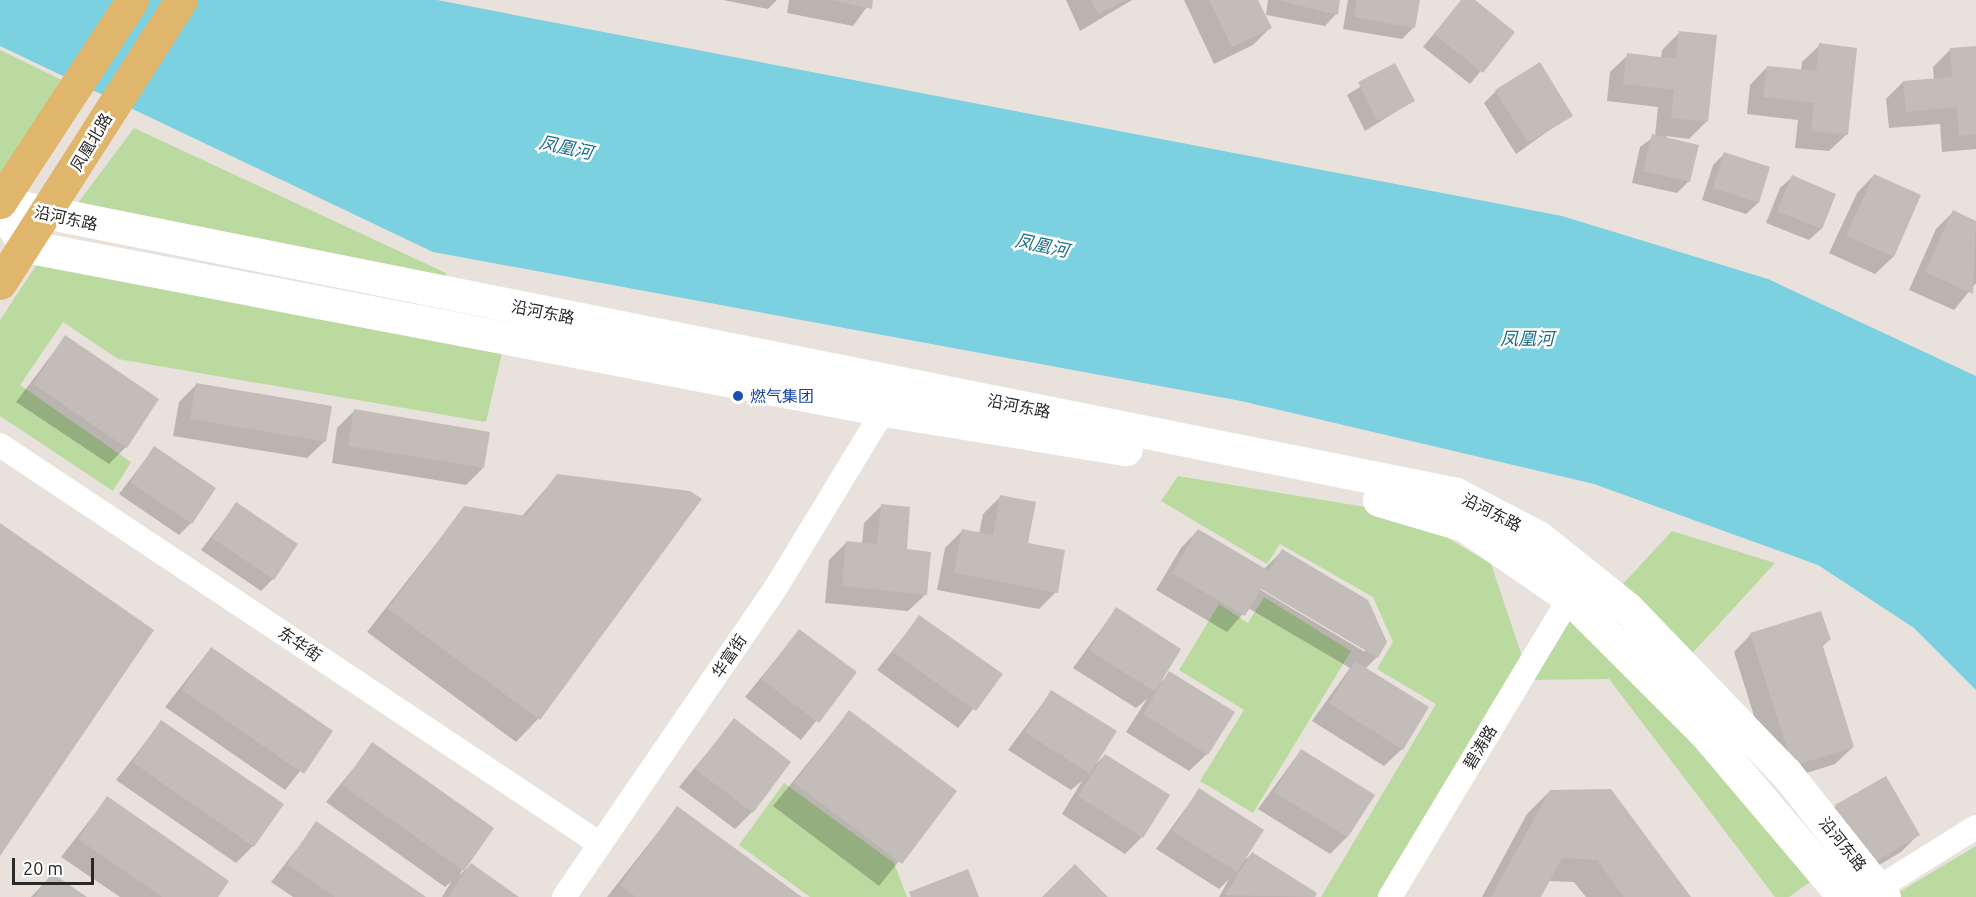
<!DOCTYPE html>
<meta charset="utf-8">
<style>
body{margin:0}
#map{position:relative;width:1976px;height:897px;overflow:hidden;background:#e9e2dc;font-family:Ubuntu,"Noto Sans SC",sans-serif}
div>[style]{position:absolute}
.green>*{inset:0;background:#bada9f}
.water>*{inset:0;background:#7bd1df}
.shadow>*{inset:0;background:#0003}
.building>*{inset:0;background:#c2bdb8}
.street>*{height:24px;margin:-12px;padding:0 12px;transform-origin:12px;border-radius:12px;background:#fff}
.secondary>*{height:33px;margin:-16.5px;padding:0 16.5px;transform-origin:16.5px;border-radius:16.5px;background:#fff}
.primary>*{height:33px;margin:-16.5px;padding:0 16.5px;transform-origin:16.5px;border-radius:16.5px;background:#dfb66b}
.dots>*{width:16px;height:16px;translate:-50% -50%;box-sizing:border-box;border:3px solid #fff;border-radius:50%}
span{translate:-50% -50%;white-space:nowrap;text-align:center;line-height:1.15;-webkit-text-stroke:5px #fff;paint-order:stroke}
.street-label{font-size:16px;color:#292929}
.transit-label{font-size:16px;color:#164399}
.left{translate:0 -50%;text-align:left}
.water-label{font-size:18px;color:#1d7088;font-style:italic}
.scale{position:absolute;left:12px;top:858px;width:82px;height:27px;box-sizing:border-box;border:3px solid #292929;border-top:0;padding-left:8px;font-size:18px;line-height:21px;white-space:nowrap;color:#292929;-webkit-text-stroke:4px #fff;paint-order:stroke}
</style>
<div id="map">
<div class="green">
<i style="clip-path:polygon(0 50px,72px 85px,0 192px)"></i>
<i style="clip-path:polygon(134px 128px,446px 273px,440px 302px,66px 219px)"></i>
<i style="clip-path:polygon(49px 246px,502px 353px,486px 422px,118px 359px,63px 322px,20px 385px,131px 462px,113px 491px,0 416px,0 320px)"></i>
<i style="clip-path:polygon(1178px 476px,1408px 514px,1491px 564px,1525px 665px,1384px 897px,1321px 897px,1436px 704px,1377px 669px,1393px 642px,1373px 597px,1280px 544px,1267px 564px,1161px 501px)"></i>
<i style="clip-path:polygon(1672px 531px,1775px 563px,1665px 683px,1593px 616px)"></i>
<i style="clip-path:polygon(1264px 597px,1351px 651px,1253px 813px,1200px 781px,1244px 710px,1179px 670px,1219px 604px,1248px 623px)"></i>
<i style="clip-path:polygon(1567px 619px,1715px 747px,1834px 865px,1789px 897px,1775px 897px,1609px 679px,1530px 680px)"></i>
<i style="clip-path:polygon(784px 783px,894px 863px,907px 897px,810px 897px,739px 845px)"></i>
<i style="clip-path:polygon(1976px 846px,1976px 897px,1891px 897px)"></i>
</div>
<div class="water">
<i style="clip-path:polygon(0 0,437px 0,1562px 216px,1768px 279px,1976px 376px,1976px 690px,1914px 628px,1818px 565px,1594px 484px,1241px 401px,433px 252px,0 46px)"></i>
</div>
<div class="shadow">
<i style="clip-path:polygon(723px 0,777px 0,768px 9px)"></i>
<i style="clip-path:polygon(789px 0,872px 0,853px 26px,787px 13px)"></i>
<i style="clip-path:polygon(1066px 0,1132px 0,1080px 31px)"></i>
<i style="clip-path:polygon(1184px 0,1257px 0,1270px 28px,1253px 45px,1214px 64px)"></i>
<i style="clip-path:polygon(1268px 0,1339px 0,1336px 14px,1325px 26px,1266px 15px)"></i>
<i style="clip-path:polygon(1348px 0,1418px 0,1414px 27px,1402px 39px,1343px 29px)"></i>
<i style="clip-path:polygon(1462px 0,1473px 0,1513px 32px,1470px 84px,1423px 47px)"></i>
<i style="clip-path:polygon(1680px 32px,1706px 122px,1689px 139px,1666px 136px,1689px 181px,1677px 193px,1632px 183px,1640px 147px,1655px 136px,1658px 107px,1607px 101px,1610px 72px,1628px 55px,1661px 59px,1662px 50px)"></i>
<i style="clip-path:polygon(1820px 45px,1847px 134px,1829px 151px,1795px 148px,1798px 120px,1747px 114px,1750px 85px,1767px 67px,1801px 71px,1802px 62px)"></i>
<i style="clip-path:polygon(1976px 48px,1976px 149px,1942px 152px,1940px 124px,1889px 128px,1886px 99px,1903px 82px,1934px 80px,1933px 67px,1950px 50px)"></i>
<i style="clip-path:polygon(1395px 65px,1413px 101px,1365px 131px,1347px 95px)"></i>
<i style="clip-path:polygon(1496px 91px,1571px 115px,1516px 154px,1484px 103px)"></i>
<i style="clip-path:polygon(1725px 153px,1769px 168px,1758px 203px,1746px 214px,1702px 200px,1713px 165px)"></i>
<i style="clip-path:polygon(1874px 175px,1919px 196px,1893px 257px,1875px 274px,1829px 253px,1857px 193px)"></i>
<i style="clip-path:polygon(1792px 177px,1835px 195px,1821px 229px,1809px 240px,1766px 223px,1780px 188px)"></i>
<i style="clip-path:polygon(1953px 212px,1976px 222px,1976px 283px,1954px 310px,1909px 290px,1936px 229px)"></i>
<i style="clip-path:polygon(65px 337px,126px 447px,109px 464px,16px 402px)"></i>
<i style="clip-path:polygon(196px 385px,325px 441px,307px 458px,173px 436px,179px 402px)"></i>
<i style="clip-path:polygon(354px 411px,483px 468px,466px 485px,332px 463px,337px 428px)"></i>
<i style="clip-path:polygon(154px 448px,191px 523px,179px 535px,119px 494px)"></i>
<i style="clip-path:polygon(557px 476px,700px 500px,538px 719px,516px 742px,367px 632px,464px 508px,522px 516px)"></i>
<i style="clip-path:polygon(1000px 497px,1056px 592px,1039px 609px,937px 590px,945px 548px,962px 531px,979px 534px,983px 514px)"></i>
<i style="clip-path:polygon(236px 504px,273px 579px,261px 591px,201px 550px)"></i>
<i style="clip-path:polygon(882px 505px,926px 594px,908px 611px,825px 603px,829px 560px,847px 542px,862px 544px,864px 523px)"></i>
<i style="clip-path:polygon(evenodd,1198px 530px,1264px 569px,1282px 551px,1377px 657px,1365px 669px,1402px 749px,1384px 766px,1312px 721px,1350px 668px,1248px 608px,1227px 632px,1156px 590px,1181px 548px,1198px 530px,1255px 584px,1365px 649px,1365px 652px,1254px 586px,1255px 584px)"></i>
<i style="clip-path:polygon(1116px 609px,1160px 683px,1170px 673px,1207px 754px,1189px 771px,1126px 732px,1147px 699px,1136px 708px,1073px 668px)"></i>
<i style="clip-path:polygon(919px 617px,1001px 674px,958px 728px,877px 670px)"></i>
<i style="clip-path:polygon(799px 631px,855px 672px,801px 740px,745px 697px)"></i>
<i style="clip-path:polygon(1751px 634px,1829px 640px,1821px 648px,1853px 747px,1835px 764px,1775px 783px,1734px 652px)"></i>
<i style="clip-path:polygon(211px 648px,331px 732px,285px 790px,165px 707px)"></i>
<i style="clip-path:polygon(1052px 691px,1095px 765px,1105px 755px,1142px 837px,1125px 854px,1062px 814px,1082px 781px,1071px 790px,1008px 750px)"></i>
<i style="clip-path:polygon(849px 712px,955px 791px,879px 886px,773px 806px)"></i>
<i style="clip-path:polygon(734px 720px,752px 812px,735px 829px,679px 787px)"></i>
<i style="clip-path:polygon(161px 722px,253px 846px,236px 863px,116px 780px)"></i>
<i style="clip-path:polygon(373px 744px,492px 828px,459px 875px,471px 865px,516px 897px,442px 897px,451px 882px,445px 887px,326px 802px)"></i>
<i style="clip-path:polygon(1301px 750px,1347px 837px,1330px 854px,1258px 809px)"></i>
<i style="clip-path:polygon(1199px 790px,1241px 863px,1252px 854px,1313px 897px,1219px 897px,1229px 879px,1219px 889px,1156px 849px)"></i>
<i style="clip-path:polygon(1550px 791px,1689px 897px,1586px 897px,1574px 882px,1548px 881px,1539px 897px,1482px 897px,1527px 814px)"></i>
<i style="clip-path:polygon(107px 798px,216px 897px,120px 897px,61px 857px)"></i>
<i style="clip-path:polygon(1836px 806px,1918px 835px,1901px 852px,1852px 881px,1819px 824px)"></i>
<i style="clip-path:polygon(677px 808px,799px 897px,607px 897px)"></i>
<i style="clip-path:polygon(317px 823px,423px 897px,293px 897px,271px 882px)"></i>
<i style="clip-path:polygon(52px 875px,84px 897px,31px 897px)"></i>
</div>
<div class="building">
<i style="clip-path:polygon(831px 0,873px 0,872px 9px)"></i>
<i style="clip-path:polygon(1091px 0,1128px 0,1098px 14px)"></i>
<i style="clip-path:polygon(1209px 0,1258px 0,1272px 28px,1232px 47px)"></i>
<i style="clip-path:polygon(1277px 0,1340px 0,1338px 15px)"></i>
<i style="clip-path:polygon(1357px 0,1420px 0,1415px 28px,1354px 17px)"></i>
<i style="clip-path:polygon(1461px 0,1475px 0,1515px 32px,1483px 73px,1434px 34px)"></i>
<i style="clip-path:polygon(1679px 31px,1717px 35px,1708px 122px,1671px 118px,1674px 90px,1623px 84px,1627px 53px,1676px 59px)"></i>
<i style="clip-path:polygon(1819px 43px,1857px 48px,1848px 135px,1811px 131px,1814px 103px,1763px 97px,1767px 66px,1816px 71px)"></i>
<i style="clip-path:polygon(1976px 46px,1976px 134px,1959px 136px,1957px 107px,1906px 112px,1903px 81px,1952px 77px,1950px 48px)"></i>
<i style="clip-path:polygon(1540px 62px,1573px 116px,1528px 143px,1495px 90px)"></i>
<i style="clip-path:polygon(1395px 63px,1415px 101px,1377px 121px,1358px 82px)"></i>
<i style="clip-path:polygon(1652px 134px,1699px 145px,1690px 182px,1643px 171px)"></i>
<i style="clip-path:polygon(1724px 152px,1770px 167px,1759px 203px,1713px 188px)"></i>
<i style="clip-path:polygon(1874px 174px,1921px 195px,1894px 257px,1846px 236px)"></i>
<i style="clip-path:polygon(1792px 175px,1836px 194px,1822px 229px,1777px 211px)"></i>
<i style="clip-path:polygon(1953px 210px,1976px 221px,1973px 294px,1925px 272px)"></i>
<i style="clip-path:polygon(65px 335px,159px 399px,127px 448px,33px 384px)"></i>
<i style="clip-path:polygon(196px 383px,332px 406px,326px 442px,190px 419px)"></i>
<i style="clip-path:polygon(354px 409px,490px 432px,484px 468px,348px 446px)"></i>
<i style="clip-path:polygon(154px 446px,216px 488px,192px 524px,130px 482px)"></i>
<i style="clip-path:polygon(557px 474px,690px 491px,702px 499px,540px 720px,388px 609px,464px 506px,526px 516px)"></i>
<i style="clip-path:polygon(1000px 495px,1036px 502px,1028px 543px,1065px 550px,1058px 593px,954px 573px,962px 529px,993px 535px)"></i>
<i style="clip-path:polygon(236px 502px,298px 544px,274px 580px,212px 538px)"></i>
<i style="clip-path:polygon(881px 504px,910px 507px,907px 549px,931px 552px,927px 595px,842px 586px,846px 541px,877px 544px)"></i>
<i style="clip-path:polygon(0 523px,154px 630px,0 856px)"></i>
<i style="clip-path:polygon(1198px 529px,1269px 571px,1282px 549px,1368px 600px,1387px 642px,1378px 658px,1261px 589px,1245px 616px,1172px 573px)"></i>
<i style="clip-path:polygon(1116px 607px,1181px 649px,1155px 692px,1089px 650px)"></i>
<i style="clip-path:polygon(1821px 611px,1831px 640px,1822px 643px,1854px 747px,1793px 766px,1750px 633px)"></i>
<i style="clip-path:polygon(919px 615px,1003px 674px,976px 711px,893px 652px)"></i>
<i style="clip-path:polygon(799px 629px,857px 672px,819px 723px,761px 679px)"></i>
<i style="clip-path:polygon(211px 647px,333px 731px,304px 774px,182px 690px)"></i>
<i style="clip-path:polygon(1355px 661px,1429px 707px,1403px 750px,1329px 703px)"></i>
<i style="clip-path:polygon(1169px 671px,1235px 712px,1208px 755px,1143px 714px)"></i>
<i style="clip-path:polygon(1051px 690px,1117px 731px,1090px 774px,1025px 732px)"></i>
<i style="clip-path:polygon(849px 710px,957px 791px,902px 864px,794px 783px)"></i>
<i style="clip-path:polygon(734px 718px,791px 762px,753px 813px,695px 769px)"></i>
<i style="clip-path:polygon(161px 720px,284px 804px,254px 847px,132px 762px)"></i>
<i style="clip-path:polygon(372px 742px,494px 828px,464px 871px,342px 785px)"></i>
<i style="clip-path:polygon(1301px 749px,1375px 795px,1348px 837px,1274px 792px)"></i>
<i style="clip-path:polygon(1105px 754px,1170px 795px,1143px 838px,1078px 796px)"></i>
<i style="clip-path:polygon(1886px 776px,1920px 835px,1870px 865px,1835px 805px)"></i>
<i style="clip-path:polygon(1199px 788px,1264px 830px,1237px 872px,1172px 831px)"></i>
<i style="clip-path:polygon(1611px 789px,1691px 897px,1624px 897px,1597px 860px,1562px 858px,1541px 897px,1491px 897px,1550px 790px)"></i>
<i style="clip-path:polygon(107px 796px,229px 881px,218px 897px,162px 897px,78px 839px)"></i>
<i style="clip-path:polygon(677px 806px,802px 897px,636px 897px,620px 885px)"></i>
<i style="clip-path:polygon(316px 821px,426px 897px,335px 897px,287px 864px)"></i>
<i style="clip-path:polygon(1252px 852px,1317px 893px,1315px 897px,1225px 895px)"></i>
<i style="clip-path:polygon(471px 863px,519px 897px,448px 897px)"></i>
<i style="clip-path:polygon(1075px 864px,1108px 897px,1042px 897px)"></i>
<i style="clip-path:polygon(968px 869px,979px 897px,911px 897px,909px 892px)"></i>
<i style="clip-path:polygon(52px 873px,87px 897px,35px 897px)"></i>
</div>
<div class="street">
<i style="left:0;top:445px;width:721px;rotate:33.62deg"></i>
<i style="left:564px;top:897px;width:373px;rotate:-55.6deg"></i>
<i style="left:775px;top:589px;width:210px;rotate:-58.7deg"></i>
<i style="left:1390px;top:897px;width:349px;rotate:-59deg"></i>
<i style="left:1864px;top:897px;width:132px;rotate:-32deg"></i>
</div>
<div class="secondary">
<i style="left:0;top:203px;width:1485px;rotate:11.3deg"></i>
<i style="left:1456px;top:494px;width:93px;rotate:27.7deg"></i>
<i style="left:1538px;top:537px;width:114px;rotate:38.6deg"></i>
<i style="left:1627px;top:608px;width:229px;rotate:46.1deg"></i>
<i style="left:1786px;top:773px;width:158px;rotate:51.7deg"></i>
<i style="left:10px;top:221px;width:29px;rotate:59deg"></i>
<i style="left:25px;top:246px;width:875px;rotate:10.81deg"></i>
<i style="left:884px;top:410px;width:245px;rotate:9.2deg"></i>
<i style="left:1379px;top:500px;width:89px;rotate:16.4deg"></i>
<i style="left:1464px;top:525px;width:129px;rotate:34.6deg"></i>
<i style="left:1570px;top:598px;width:191px;rotate:45deg"></i>
<i style="left:1705px;top:733px;width:215px;rotate:49.7deg"></i>
</div>
<div class="primary">
<i style="left:0;top:202px;width:241px;rotate:-56.8deg"></i>
<i style="left:0;top:283px;width:336px;rotate:-57.4deg"></i>
</div>
<div class="dots">
<i style="left:738px;top:396px;background:#1a4fb4"></i>
</div>
<div class="street-label">
<span style="left:91px;top:142px;rotate:-59deg">凤凰北路</span>
<span style="left:66px;top:218px;rotate:12deg">沿河东路</span>
<span style="left:543px;top:312px;rotate:11deg">沿河东路</span>
<span style="left:1019px;top:406px;rotate:11deg">沿河东路</span>
<span style="left:1492px;top:512px;rotate:27deg">沿河东路</span>
<span style="left:300px;top:644px;rotate:34deg">东华街</span>
<span style="left:729px;top:656px;rotate:-56deg">华富街</span>
<span style="left:1480px;top:747px;rotate:-59deg">碧涛路</span>
<span style="left:1843px;top:844px;rotate:51deg">沿河东路</span>
</div>
<div class="transit-label">
<span class="left" style="left:750px;top:396px">燃气集团</span>
</div>
<div class="water-label">
<span style="left:566px;top:147px;rotate:12deg">凤凰河</span>
<span style="left:1042px;top:245px;rotate:12deg">凤凰河</span>
<span style="left:1527px;top:338px">凤凰河</span>
</div>
<div class="scale">20 m</div>
</div>
